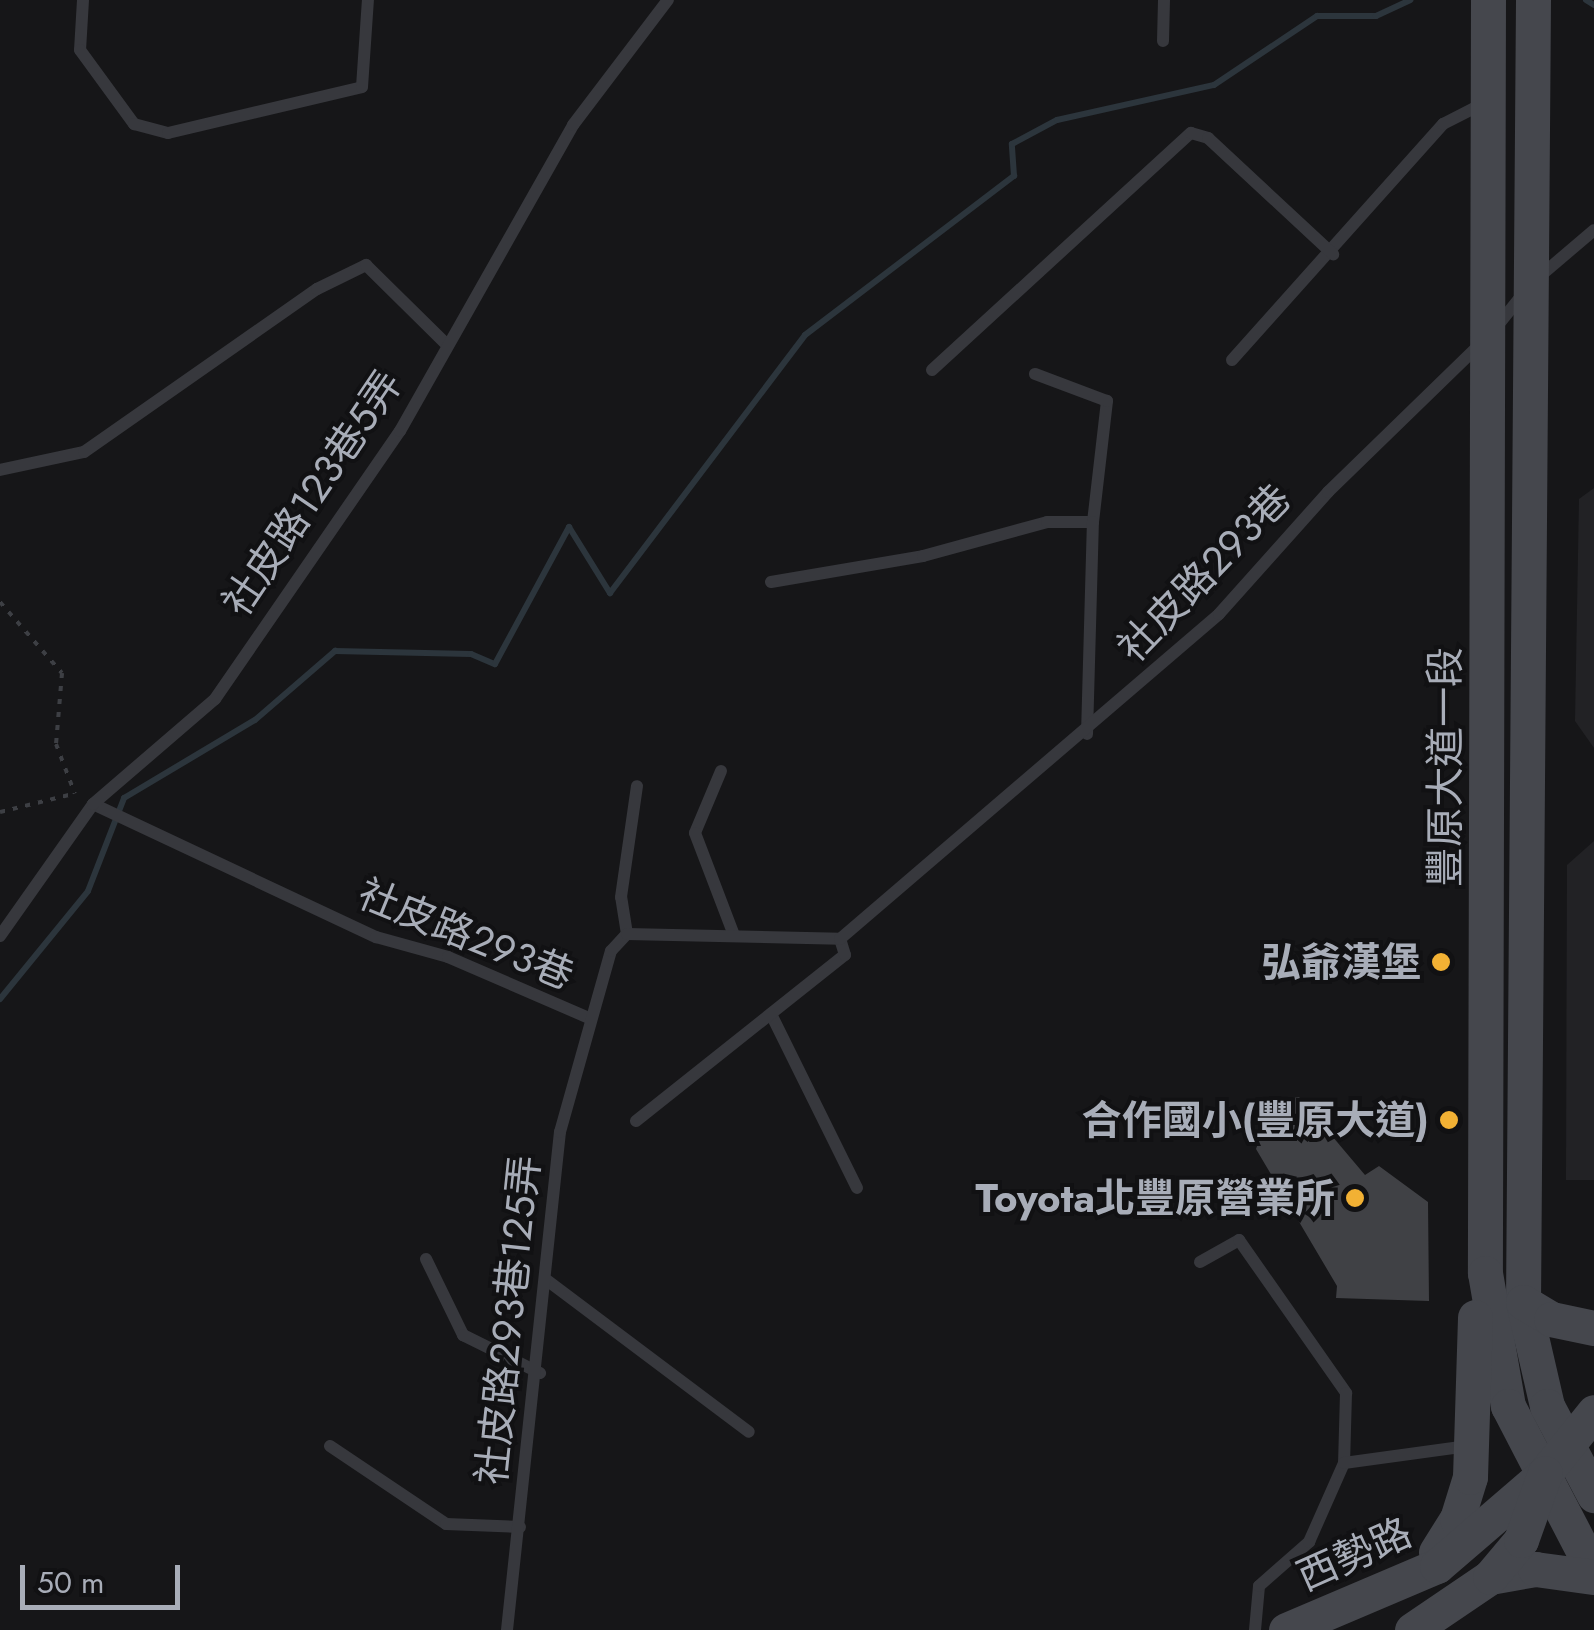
<!DOCTYPE html>
<meta charset="utf-8">
<style>
body{margin:0}
#map{position:relative;width:1594px;height:1630px;overflow:hidden;background:#161618;font-family:Jost,"Noto Sans TC",sans-serif}
div>[style]{position:absolute}
.built>*{inset:0;background:#222225}
.stream>*{height:6px;margin:-3px;padding:0 3px;transform-origin:3px;border-radius:3px;background:#2c353c}
.building>*{inset:0;background:#404145}
.path>*{height:4px;margin-top:-2px;transform-origin:0;background:repeating-linear-gradient(90deg,#3d3f44 0 5px,transparent 0 13px)}
.lane>*{height:12px;margin:-6px;padding:0 6px;transform-origin:6px;border-radius:6px;background:#37383d}
.secondary>*{height:35px;margin:-17.5px;padding:0 17.5px;transform-origin:17.5px;border-radius:17.5px;background:#45474d}
.dots>*{width:28px;height:28px;translate:-50% -50%;box-sizing:border-box;border:5px solid #111113;border-radius:50%}
span{translate:-50% -50%;white-space:nowrap;text-align:center;line-height:1.15;-webkit-text-stroke:8px #111113;paint-order:stroke}
.street-label{font-size:40px;color:#a8adb8}
.poi-label{font-size:40px;color:#a8adb8;font-weight:700}
.right{translate:-100% -50%;text-align:right}
.scale{position:absolute;left:20px;top:1565px;width:160px;height:45px;box-sizing:border-box;border:5px solid #a8adb8;border-top:0;padding-left:12px;font-size:30px;line-height:35px;white-space:nowrap;color:#a8adb8;-webkit-text-stroke:8px #111113;paint-order:stroke}
</style>
<div id="map">
<div class="built">
<i style="clip-path:polygon(1594px 488px,1594px 748px,1575px 721px,1579px 499px)"></i>
<i style="clip-path:polygon(1594px 841px,1594px 1180px,1566px 1180px,1567px 865px)"></i>
</div>
<div class="stream">
<i style="left:1586px;top:0;width:9px;rotate:32deg"></i>
<i style="left:0;top:999px;width:139px;rotate:-50.8deg"></i>
<i style="left:88px;top:891px;width:100px;rotate:-68.8deg"></i>
<i style="left:124px;top:798px;width:152px;rotate:-30.8deg"></i>
<i style="left:255px;top:720px;width:106px;rotate:-40.8deg"></i>
<i style="left:335px;top:651px;width:136px;rotate:1.3deg"></i>
<i style="left:471px;top:654px;width:26px;rotate:23deg"></i>
<i style="left:495px;top:664px;width:156px;rotate:-61.6deg"></i>
<i style="left:569px;top:527px;width:78px;rotate:58.2deg"></i>
<i style="left:610px;top:593px;width:323px;rotate:-52.9deg"></i>
<i style="left:805px;top:335px;width:263px;rotate:-37.3deg"></i>
<i style="left:1014px;top:176px;width:32px;rotate:-94deg"></i>
<i style="left:1012px;top:144px;width:51px;rotate:-28.1deg"></i>
<i style="left:1057px;top:120px;width:161px;rotate:-12.6deg"></i>
<i style="left:1214px;top:85px;width:124px;rotate:-33.8deg"></i>
<i style="left:1317px;top:16px;width:59px"></i>
<i style="left:1376px;top:16px;width:38px;rotate:-25deg"></i>
</div>
<div class="building">
<i style="clip-path:polygon(1299px 1097px,1365px 1175px,1379px 1166px,1428px 1202px,1429px 1301px,1336px 1298px,1337px 1286px,1256px 1149px,1273px 1101px)"></i>
</div>
<div class="path">
<i style="left:0;top:602px;width:94px;rotate:48.9deg"></i>
<i style="left:62px;top:673px;width:71px;rotate:94.8deg"></i>
<i style="left:56px;top:744px;width:53px;rotate:69.2deg"></i>
<i style="left:0;top:812px;width:75px;rotate:-13.9deg"></i>
</div>
<div class="lane">
<i style="left:83px;top:0;width:50px;rotate:93.4deg"></i>
<i style="left:80px;top:50px;width:92px;rotate:53.9deg"></i>
<i style="left:134px;top:124px;width:35px;rotate:15deg"></i>
<i style="left:168px;top:133px;width:199px;rotate:-13.3deg"></i>
<i style="left:362px;top:87px;width:87px;rotate:-86.1deg"></i>
<i style="left:1163px;top:41px;width:41px;rotate:-88.6deg"></i>
<i style="left:1539px;top:277px;width:72px;rotate:-40.5deg"></i>
<i style="left:1494px;top:330px;width:45px;rotate:-51.3deg"></i>
<i style="left:1232px;top:360px;width:317px;rotate:-48.2deg"></i>
<i style="left:1443px;top:124px;width:46px;rotate:-27.1deg"></i>
<i style="left:932px;top:370px;width:351px;rotate:-42.5deg"></i>
<i style="left:1191px;top:133px;width:18px;rotate:16deg"></i>
<i style="left:1208px;top:138px;width:171px;rotate:42.9deg"></i>
<i style="left:0;top:470px;width:86px;rotate:-12.1deg"></i>
<i style="left:84px;top:452px;width:284px;rotate:-35deg"></i>
<i style="left:317px;top:289px;width:55px;rotate:-26.1deg"></i>
<i style="left:366px;top:265px;width:112px;rotate:44.6deg"></i>
<i style="left:771px;top:582px;width:154px;rotate:-9.7deg"></i>
<i style="left:923px;top:556px;width:129px;rotate:-15.3deg"></i>
<i style="left:1047px;top:522px;width:46px"></i>
<i style="left:1093px;top:522px;width:122px;rotate:-83.4deg"></i>
<i style="left:1107px;top:401px;width:77px;rotate:-159.4deg"></i>
<i style="left:1087px;top:734px;width:212px;rotate:-88.4deg"></i>
<i style="left:721px;top:771px;width:67px;rotate:112.8deg"></i>
<i style="left:695px;top:833px;width:109px;rotate:69.1deg"></i>
<i style="left:93px;top:804px;width:313px;rotate:25.2deg"></i>
<i style="left:376px;top:937px;width:75px;rotate:15.5deg"></i>
<i style="left:448px;top:957px;width:156px;rotate:23.4deg"></i>
<i style="left:627px;top:934px;width:37px;rotate:-99deg"></i>
<i style="left:621px;top:897px;width:112px;rotate:-81.8deg"></i>
<i style="left:0;top:936px;width:161px;rotate:-54.8deg"></i>
<i style="left:93px;top:804px;width:161px;rotate:-40.7deg"></i>
<i style="left:215px;top:699px;width:326px;rotate:-55.4deg"></i>
<i style="left:400px;top:431px;width:352px;rotate:-60.5deg"></i>
<i style="left:573px;top:125px;width:157px;rotate:-52.8deg"></i>
<i style="left:771px;top:1014px;width:194px;rotate:63.7deg"></i>
<i style="left:636px;top:1121px;width:267px;rotate:-38.5deg"></i>
<i style="left:845px;top:955px;width:17px;rotate:-107deg"></i>
<i style="left:426px;top:1259px;width:85px;rotate:64deg"></i>
<i style="left:463px;top:1335px;width:86px;rotate:26.3deg"></i>
<i style="left:1200px;top:1262px;width:45px;rotate:-29.4deg"></i>
<i style="left:1239px;top:1240px;width:187px;rotate:55deg"></i>
<i style="left:1346px;top:1393px;width:70px;rotate:91.6deg"></i>
<i style="left:548px;top:1281px;width:251px;rotate:36.9deg"></i>
<i style="left:330px;top:1446px;width:140px;rotate:33.9deg"></i>
<i style="left:446px;top:1524px;width:74px;rotate:2.3deg"></i>
<i style="left:507px;top:1630px;width:501px;rotate:-83.93deg"></i>
<i style="left:560px;top:1132px;width:188px;rotate:-74.3deg"></i>
<i style="left:611px;top:951px;width:23px;rotate:-47deg"></i>
<i style="left:627px;top:934px;width:213px;rotate:1.3deg"></i>
<i style="left:840px;top:939px;width:499px;rotate:-40.6deg"></i>
<i style="left:1219px;top:614px;width:164px;rotate:-48.2deg"></i>
<i style="left:1328px;top:492px;width:212px;rotate:-44.2deg"></i>
<i style="left:1255px;top:1630px;width:44px;rotate:-84.8deg"></i>
<i style="left:1259px;top:1586px;width:67px;rotate:-41.3deg"></i>
<i style="left:1309px;top:1542px;width:86px;rotate:-66.1deg"></i>
<i style="left:1344px;top:1463px;width:125px;rotate:-7.8deg"></i>
</div>
<div class="secondary">
<i style="left:1488px;top:0;width:1273px;rotate:90.14deg"></i>
<i style="left:1485px;top:1273px;width:135px;rotate:80.2deg"></i>
<i style="left:1508px;top:1406px;width:187px;rotate:62.6deg"></i>
<i style="left:1533px;top:0;width:1302px;rotate:90.44deg"></i>
<i style="left:1523px;top:1302px;width:107px;rotate:77deg"></i>
<i style="left:1547px;top:1406px;width:101px;rotate:62.2deg"></i>
<i style="left:1523px;top:1302px;width:33px;rotate:31deg"></i>
<i style="left:1551px;top:1319px;width:44px;rotate:11.8deg"></i>
<i style="left:1436px;top:1552px;width:39px;rotate:-58deg"></i>
<i style="left:1457px;top:1519px;width:44px;rotate:-72.8deg"></i>
<i style="left:1470px;top:1477px;width:160px;rotate:-88.2deg"></i>
<i style="left:1490px;top:1577px;width:46px;rotate:-10.1deg"></i>
<i style="left:1535px;top:1569px;width:60px;rotate:7.7deg"></i>
<i style="left:1286px;top:1630px;width:164px;rotate:-23deg"></i>
<i style="left:1437px;top:1566px;width:143px;rotate:-40.7deg"></i>
<i style="left:1545px;top:1473px;width:78px;rotate:-51.2deg"></i>
<i style="left:1412px;top:1630px;width:94px;rotate:-34.2deg"></i>
<i style="left:1490px;top:1577px;width:48px;rotate:-50deg"></i>
<i style="left:1521px;top:1540px;width:71px;rotate:-70.3deg"></i>
</div>
<div class="dots">
<i style="left:1441px;top:962px;background:#f2b134"></i>
<i style="left:1449px;top:1120px;background:#f2b134"></i>
<i style="left:1355px;top:1198px;background:#f2b134"></i>
</div>
<div class="street-label">
<span style="left:312px;top:493px;rotate:-56deg">社皮路123巷5弄</span>
<span style="left:1204px;top:573px;rotate:-46deg">社皮路293巷</span>
<span style="left:1445px;top:767px;rotate:-90deg">豐原大道一段</span>
<span style="left:466px;top:934px;rotate:22deg">社皮路293巷</span>
<span style="left:508px;top:1320px;rotate:-84deg">社皮路293巷125弄</span>
<span style="left:1354px;top:1554px;rotate:-24deg">西勢路</span>
</div>
<div class="poi-label">
<span class="right" style="left:1421px;top:962px">弘爺漢堡</span>
<span class="right" style="left:1429px;top:1120px">合作國小(豐原大道)</span>
<span class="right" style="left:1335px;top:1198px">Toyota北豐原營業所</span>
</div>
<div class="scale">50 m</div>
</div>
